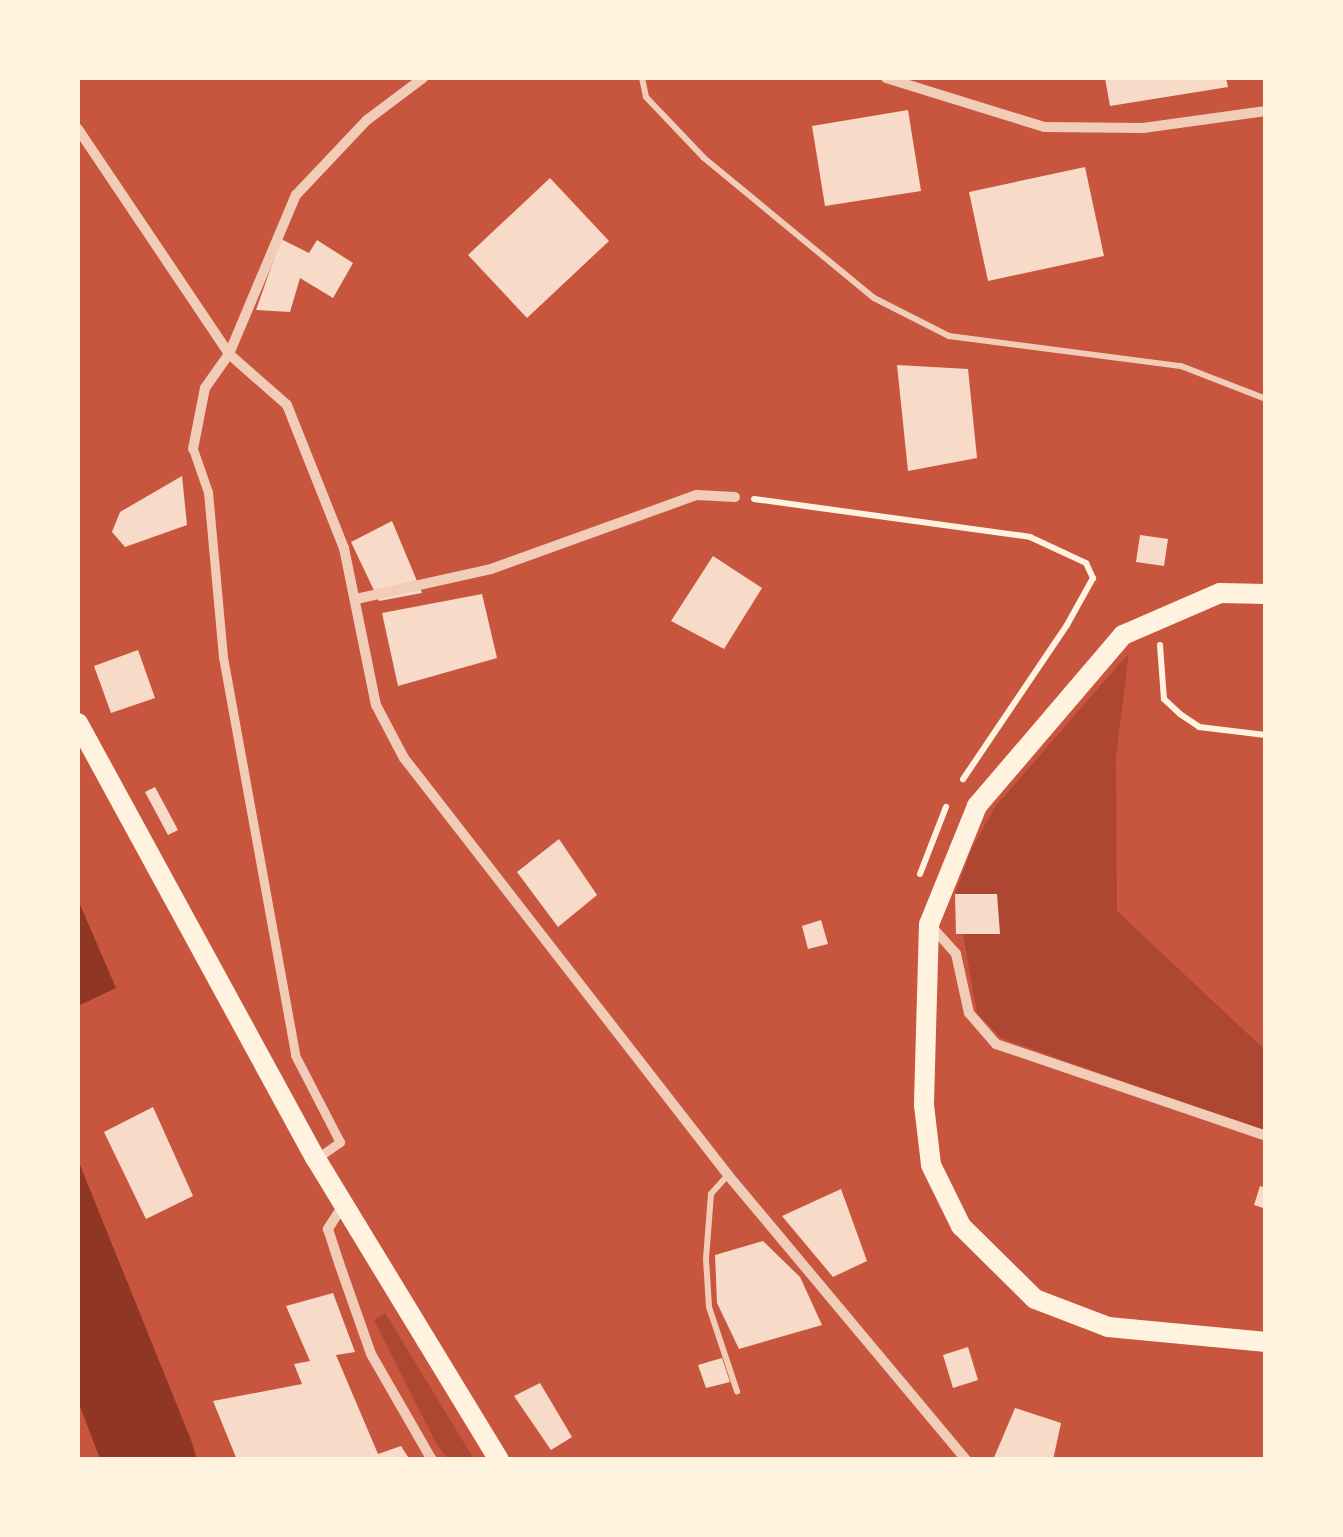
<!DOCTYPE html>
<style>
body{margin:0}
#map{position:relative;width:1343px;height:1537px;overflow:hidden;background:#c8553d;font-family:"PT Serif",serif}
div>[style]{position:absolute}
.green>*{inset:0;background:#ae4732}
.water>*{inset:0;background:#8f3625}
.building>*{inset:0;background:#f7dbc8}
.path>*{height:6px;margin:-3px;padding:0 3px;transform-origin:3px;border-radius:3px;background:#fff3e0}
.service>*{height:6px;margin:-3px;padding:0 3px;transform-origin:3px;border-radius:3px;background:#f1ccb7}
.pedestrian>*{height:9px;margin:-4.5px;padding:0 4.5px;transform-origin:4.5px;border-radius:4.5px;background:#f1ccb7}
.minor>*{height:10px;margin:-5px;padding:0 5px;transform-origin:5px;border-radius:5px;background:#f1ccb7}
.secondary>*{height:20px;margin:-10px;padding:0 10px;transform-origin:10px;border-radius:10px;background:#fff3e0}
.primary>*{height:20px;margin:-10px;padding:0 10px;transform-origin:10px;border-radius:10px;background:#fff3e0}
span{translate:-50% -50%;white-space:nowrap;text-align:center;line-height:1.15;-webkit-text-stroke:9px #fff3e0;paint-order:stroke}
.frame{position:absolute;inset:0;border:80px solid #fff3e0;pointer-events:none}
</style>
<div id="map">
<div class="green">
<i style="clip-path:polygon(1129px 653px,1116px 757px,1117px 911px,1265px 1050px,1265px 1132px,1001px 1038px,977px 1013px,963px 934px,1000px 934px,997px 895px,955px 894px,972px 848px,995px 807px)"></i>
<i style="clip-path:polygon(385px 1313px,474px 1459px,448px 1459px,437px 1445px,374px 1320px)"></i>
</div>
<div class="water">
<i style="clip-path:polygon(78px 900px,116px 988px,78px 1006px)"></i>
<i style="clip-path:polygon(78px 1160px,191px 1440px,197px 1459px,100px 1459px,78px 1401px)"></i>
</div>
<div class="building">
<i style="clip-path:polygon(1105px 78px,1226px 78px,1228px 87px,1110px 106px)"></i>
<i style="clip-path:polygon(908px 110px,921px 191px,825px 206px,812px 126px)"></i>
<i style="clip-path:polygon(1085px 167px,1104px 256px,988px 281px,969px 192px)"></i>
<i style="clip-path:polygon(550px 178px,609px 241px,527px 318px,468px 255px)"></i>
<i style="clip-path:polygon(281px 239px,309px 253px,317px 240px,353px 263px,333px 298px,300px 278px,290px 312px,256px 310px)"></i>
<i style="clip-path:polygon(897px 365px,968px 369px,977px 458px,908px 471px)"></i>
<i style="clip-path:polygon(182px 476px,187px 525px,125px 547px,112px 532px,120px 512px)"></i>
<i style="clip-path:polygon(392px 521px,422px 593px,379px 601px,351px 542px)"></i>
<i style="clip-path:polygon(1140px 535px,1168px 539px,1164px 566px,1136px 562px)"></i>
<i style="clip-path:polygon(713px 556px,762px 588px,724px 649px,671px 621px)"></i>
<i style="clip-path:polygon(482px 594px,497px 658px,398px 686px,382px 613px)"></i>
<i style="clip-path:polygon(138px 650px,155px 698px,111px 713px,94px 666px)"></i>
<i style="clip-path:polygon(155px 787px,178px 830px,168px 835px,145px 792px)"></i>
<i style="clip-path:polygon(559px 839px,597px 895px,558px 927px,517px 872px)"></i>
<i style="clip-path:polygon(955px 894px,997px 894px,1000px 934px,956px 934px)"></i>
<i style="clip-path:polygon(821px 920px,828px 944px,808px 949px,802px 926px)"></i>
<i style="clip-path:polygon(153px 1107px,193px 1196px,146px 1219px,104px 1132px)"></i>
<i style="clip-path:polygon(1260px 1186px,1266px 1188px,1266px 1209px,1254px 1205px)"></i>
<i style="clip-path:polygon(841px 1189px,867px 1261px,833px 1277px,782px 1216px)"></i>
<i style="clip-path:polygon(763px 1241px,800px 1277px,822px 1325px,739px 1349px,717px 1303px,715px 1255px)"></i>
<i style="clip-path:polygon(333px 1293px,355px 1352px,336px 1355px,378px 1454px,401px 1446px,410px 1460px,237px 1460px,213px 1401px,302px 1384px,294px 1364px,310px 1361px,286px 1306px)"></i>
<i style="clip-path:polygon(968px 1347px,978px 1380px,953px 1388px,943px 1355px)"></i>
<i style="clip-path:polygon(722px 1358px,730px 1382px,706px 1388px,698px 1365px)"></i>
<i style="clip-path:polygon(540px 1383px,572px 1437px,551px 1450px,514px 1396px)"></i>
<i style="clip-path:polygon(1015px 1408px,1061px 1423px,1053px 1460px,993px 1460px)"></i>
</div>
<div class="path">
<i style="left:754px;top:499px;width:279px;rotate:7.8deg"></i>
<i style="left:1030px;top:537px;width:62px;rotate:24.9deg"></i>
<i style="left:1086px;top:563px;width:17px;rotate:65deg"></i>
<i style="left:1093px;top:578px;width:54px;rotate:119deg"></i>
<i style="left:1067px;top:625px;width:186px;rotate:124deg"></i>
<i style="left:1160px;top:645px;width:54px;rotate:85.8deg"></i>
<i style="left:1164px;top:699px;width:22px;rotate:43deg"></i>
<i style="left:1180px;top:714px;width:23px;rotate:34deg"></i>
<i style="left:1199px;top:727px;width:67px;rotate:6.8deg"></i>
<i style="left:920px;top:874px;width:72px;rotate:-68.8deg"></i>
</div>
<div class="service">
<i style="left:642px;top:78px;width:19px;rotate:78deg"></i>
<i style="left:646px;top:97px;width:84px;rotate:46.4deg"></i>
<i style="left:704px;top:158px;width:220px;rotate:39.5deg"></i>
<i style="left:874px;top:298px;width:84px;rotate:26.9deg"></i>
<i style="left:949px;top:336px;width:234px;rotate:7.4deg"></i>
<i style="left:1181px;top:366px;width:91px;rotate:21.2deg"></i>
<i style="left:728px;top:1175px;width:25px;rotate:132deg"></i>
<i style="left:711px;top:1194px;width:65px;rotate:94.4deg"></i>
<i style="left:706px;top:1259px;width:48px;rotate:86.4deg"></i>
<i style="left:709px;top:1307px;width:89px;rotate:71.6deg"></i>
</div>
<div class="pedestrian">
<i style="left:193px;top:449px;width:46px;rotate:70.8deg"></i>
<i style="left:208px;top:492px;width:166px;rotate:84.8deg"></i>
<i style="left:223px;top:657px;width:404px;rotate:79.7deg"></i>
<i style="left:295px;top:1055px;width:98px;rotate:62.7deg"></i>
<i style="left:340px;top:1142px;width:29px;rotate:145deg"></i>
</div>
<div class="minor">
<i style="left:886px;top:78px;width:165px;rotate:17.2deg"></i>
<i style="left:1044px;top:127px;width:99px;rotate:0.6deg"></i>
<i style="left:1143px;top:128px;width:124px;rotate:-7.9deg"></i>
<i style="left:78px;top:129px;width:271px;rotate:56.1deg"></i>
<i style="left:229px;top:354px;width:77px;rotate:41.3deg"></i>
<i style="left:287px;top:405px;width:154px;rotate:68.3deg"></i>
<i style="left:344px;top:548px;width:160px;rotate:78.5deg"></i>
<i style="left:376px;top:705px;width:60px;rotate:62.2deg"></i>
<i style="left:404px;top:758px;width:528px;rotate:52.15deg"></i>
<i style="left:728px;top:1175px;width:371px;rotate:50.1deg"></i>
<i style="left:193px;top:449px;width:62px;rotate:-78.9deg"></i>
<i style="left:205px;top:388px;width:42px;rotate:-54.8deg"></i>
<i style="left:229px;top:354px;width:173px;rotate:-67.2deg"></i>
<i style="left:296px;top:195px;width:103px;rotate:-46.6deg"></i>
<i style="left:367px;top:120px;width:70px;rotate:-36.9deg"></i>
<i style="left:356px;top:599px;width:138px;rotate:-12.5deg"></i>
<i style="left:491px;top:569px;width:219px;rotate:-19.8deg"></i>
<i style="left:697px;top:495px;width:38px;rotate:3deg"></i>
<i style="left:932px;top:927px;width:36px;rotate:48deg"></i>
<i style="left:956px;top:954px;width:60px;rotate:77.6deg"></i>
<i style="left:969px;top:1013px;width:41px;rotate:48.9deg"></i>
<i style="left:996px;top:1044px;width:285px;rotate:18.8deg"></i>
<i style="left:344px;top:1204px;width:30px;rotate:123deg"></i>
<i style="left:328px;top:1229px;width:36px;rotate:72deg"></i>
<i style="left:339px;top:1263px;width:96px;rotate:70.6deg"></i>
<i style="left:371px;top:1354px;width:122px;rotate:60.1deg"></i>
</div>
<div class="secondary">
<i style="left:1266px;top:594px;width:46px;rotate:-178.8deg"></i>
<i style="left:1220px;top:593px;width:106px;rotate:156.6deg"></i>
<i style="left:1123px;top:635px;width:225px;rotate:130.5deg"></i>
<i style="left:977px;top:806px;width:127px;rotate:112.1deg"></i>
<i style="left:929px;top:924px;width:181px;rotate:91.6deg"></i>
<i style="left:924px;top:1105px;width:60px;rotate:83.3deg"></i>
<i style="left:931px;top:1165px;width:68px;rotate:63.8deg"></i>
<i style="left:961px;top:1226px;width:104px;rotate:44.6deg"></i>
<i style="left:1035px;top:1299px;width:78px;rotate:21deg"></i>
<i style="left:1108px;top:1327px;width:159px;rotate:5.4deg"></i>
</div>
<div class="primary">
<i style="left:78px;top:723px;width:497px;rotate:61.4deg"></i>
<i style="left:316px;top:1159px;width:352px;rotate:58.7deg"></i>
</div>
<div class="frame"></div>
</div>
